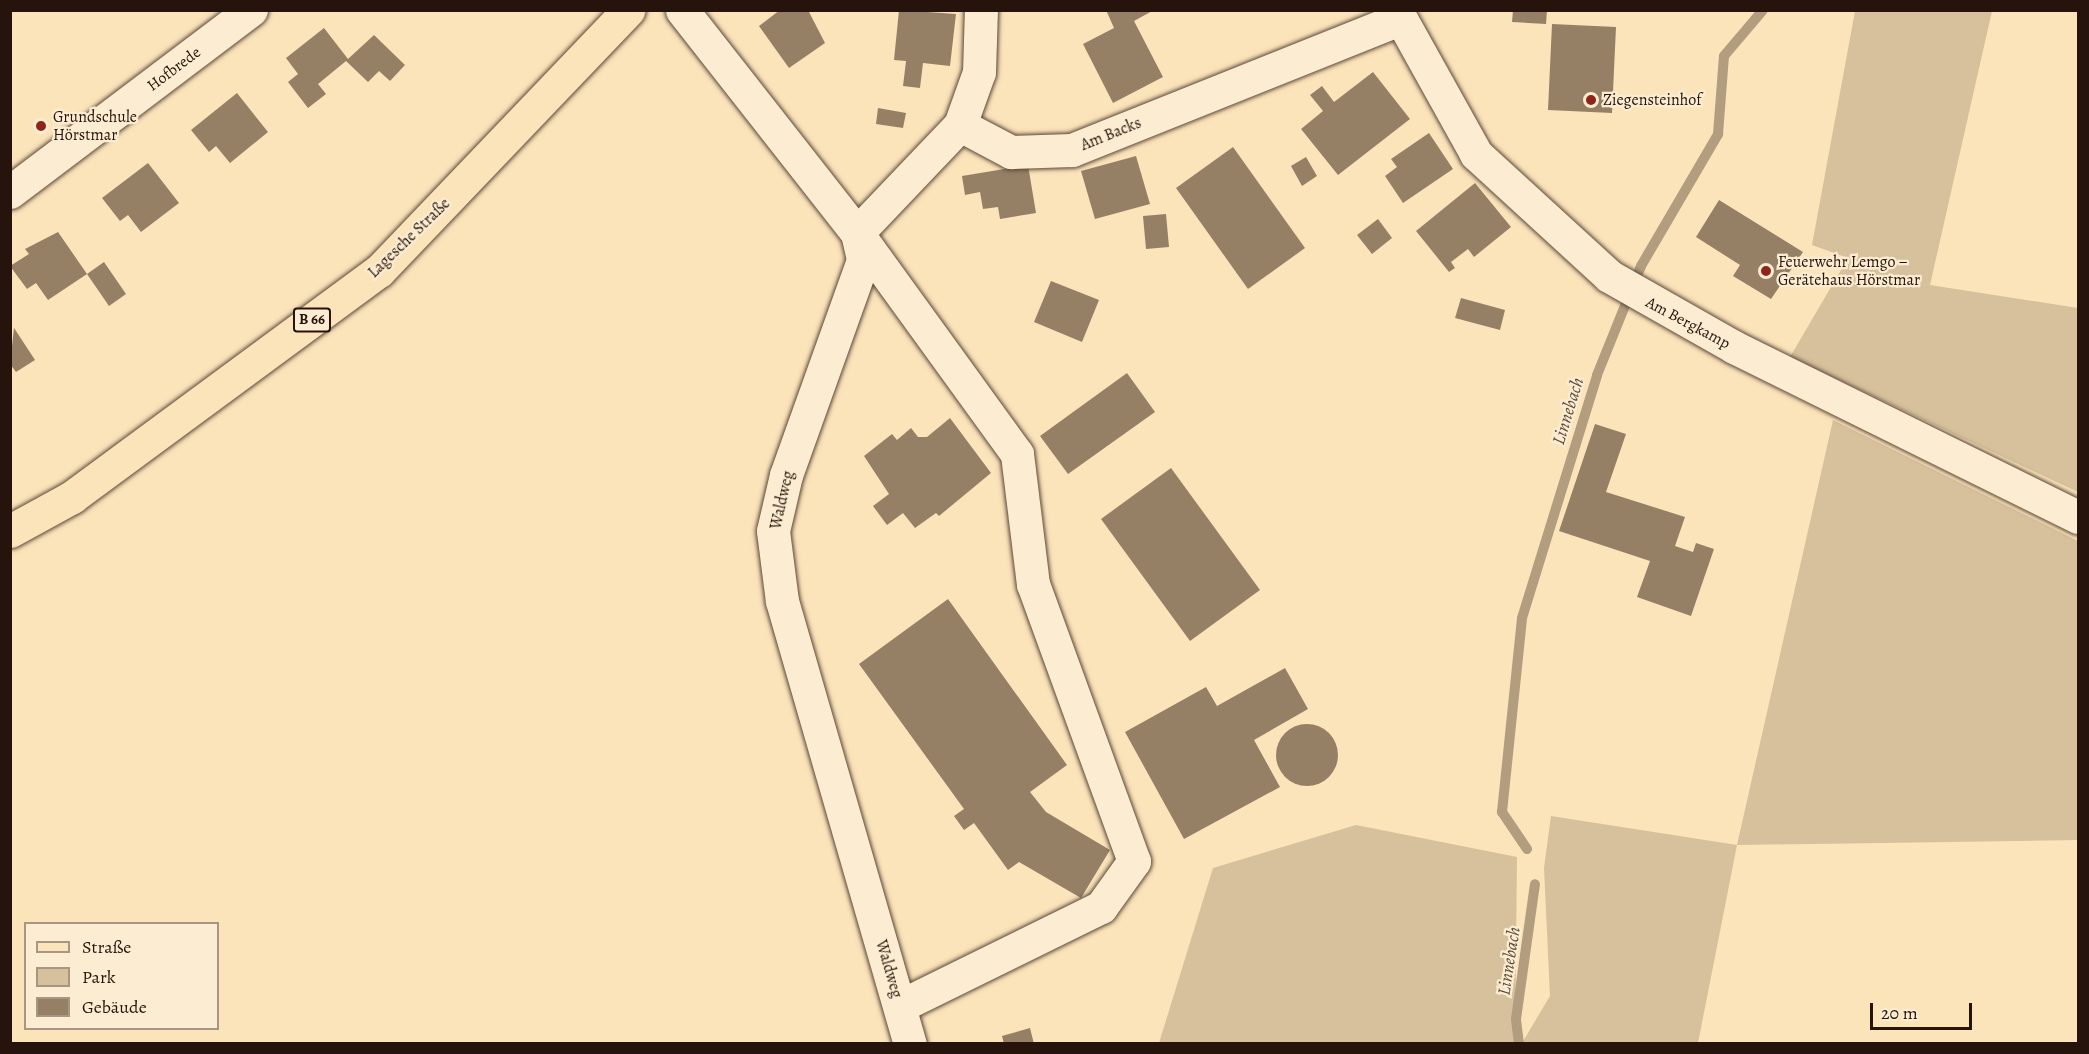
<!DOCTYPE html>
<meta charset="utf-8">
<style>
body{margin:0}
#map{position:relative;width:2089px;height:1054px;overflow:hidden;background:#fbe3ba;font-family:Alegreya,serif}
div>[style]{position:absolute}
.green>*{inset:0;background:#d7c09c}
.stream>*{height:10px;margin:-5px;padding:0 5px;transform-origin:5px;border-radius:5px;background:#b39d7f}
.building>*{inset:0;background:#958066}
.round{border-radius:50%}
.roads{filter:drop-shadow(0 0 2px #5b4838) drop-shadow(0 0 2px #5b4838)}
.minor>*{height:33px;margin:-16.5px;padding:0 16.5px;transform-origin:16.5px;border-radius:16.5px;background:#fcedd2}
.major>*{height:33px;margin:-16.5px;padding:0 16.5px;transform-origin:16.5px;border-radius:16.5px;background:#fbe3ba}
.dots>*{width:16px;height:16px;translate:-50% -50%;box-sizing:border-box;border:3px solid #fcedd2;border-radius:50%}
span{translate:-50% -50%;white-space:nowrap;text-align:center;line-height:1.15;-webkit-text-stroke:4.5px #fcedd2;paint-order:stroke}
.shield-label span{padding:2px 4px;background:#fcedd2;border:2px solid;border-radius:4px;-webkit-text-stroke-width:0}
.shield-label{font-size:15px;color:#26140c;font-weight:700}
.street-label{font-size:16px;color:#26140c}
.poi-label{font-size:16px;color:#26140c}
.left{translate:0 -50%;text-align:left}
.water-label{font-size:18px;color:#5e4b3a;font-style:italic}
.frame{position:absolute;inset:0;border:12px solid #26140c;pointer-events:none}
.legend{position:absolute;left:24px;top:922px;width:195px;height:108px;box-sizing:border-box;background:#fcedd2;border:2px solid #a69683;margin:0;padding:8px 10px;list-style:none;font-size:18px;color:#26140c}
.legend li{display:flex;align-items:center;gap:12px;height:30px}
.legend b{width:30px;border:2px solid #a69683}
.scale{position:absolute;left:1870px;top:1003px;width:102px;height:27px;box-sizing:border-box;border:3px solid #26140c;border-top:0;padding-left:8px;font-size:18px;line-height:21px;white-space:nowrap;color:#26140c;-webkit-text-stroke:4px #fcedd2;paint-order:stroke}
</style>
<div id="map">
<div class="green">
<i style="clip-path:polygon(1855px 11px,1992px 11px,1930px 285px,2078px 308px,2078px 492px,1790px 357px,1848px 258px,1812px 245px)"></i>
<i style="clip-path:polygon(1833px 420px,2078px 541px,2078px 840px,1737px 845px,1698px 1043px,1522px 1043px,1550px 996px,1544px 868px,1551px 816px,1737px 845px)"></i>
<i style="clip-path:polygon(1356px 825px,1517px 857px,1515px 1043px,1159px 1043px,1213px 868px)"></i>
</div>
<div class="stream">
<i style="left:1527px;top:849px;width:45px;rotate:-124deg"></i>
<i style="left:1502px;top:812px;width:195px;rotate:-84.1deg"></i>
<i style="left:1522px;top:618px;width:254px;rotate:-72.8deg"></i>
<i style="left:1597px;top:375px;width:118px;rotate:-68deg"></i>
<i style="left:1641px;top:266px;width:153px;rotate:-59.7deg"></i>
<i style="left:1718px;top:134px;width:78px;rotate:-85.6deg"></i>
<i style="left:1724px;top:56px;width:60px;rotate:-49.7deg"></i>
<i style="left:1519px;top:1044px;width:25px;rotate:-97deg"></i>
<i style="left:1516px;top:1019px;width:136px;rotate:-82deg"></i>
</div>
<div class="building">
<i style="clip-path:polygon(780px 10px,808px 10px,825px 43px,789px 68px,759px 26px)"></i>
<i style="clip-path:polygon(899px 10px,956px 14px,950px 66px,923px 63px,920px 88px,903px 86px,906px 61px,894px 60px)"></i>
<i style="clip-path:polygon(1106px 10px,1154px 10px,1134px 21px,1163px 77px,1113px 103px,1083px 44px,1114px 28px)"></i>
<i style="clip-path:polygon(1513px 10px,1547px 10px,1546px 24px,1512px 22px)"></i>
<i style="clip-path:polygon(1552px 24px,1616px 27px,1612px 113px,1548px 110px)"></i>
<i style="clip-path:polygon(324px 28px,348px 59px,374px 35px,405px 65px,390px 81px,379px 71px,368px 82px,346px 61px,318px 84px,326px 94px,308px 108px,288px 82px,298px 74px,286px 58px)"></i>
<i style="clip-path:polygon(1373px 72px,1410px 119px,1338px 175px,1301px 129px,1323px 111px,1310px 95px,1322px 86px,1334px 102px)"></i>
<i style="clip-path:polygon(237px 93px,268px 132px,230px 163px,216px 146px,209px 152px,191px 130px)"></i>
<i style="clip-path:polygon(878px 108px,906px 113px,903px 128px,876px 124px)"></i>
<i style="clip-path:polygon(1429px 133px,1453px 169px,1403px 203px,1385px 176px,1397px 167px,1391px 159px)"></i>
<i style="clip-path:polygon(1233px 147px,1305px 248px,1248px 289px,1176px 188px)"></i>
<i style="clip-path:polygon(1136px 156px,1150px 204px,1095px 219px,1081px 171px)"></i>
<i style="clip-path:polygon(1306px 157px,1317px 176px,1302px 186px,1291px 166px)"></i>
<i style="clip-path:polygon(148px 163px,179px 203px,141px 232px,128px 215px,120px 221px,102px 198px)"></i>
<i style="clip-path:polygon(1028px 165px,1036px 213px,1000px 219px,998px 207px,983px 209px,980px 192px,965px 195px,962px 176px)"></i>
<i style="clip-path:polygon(1475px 183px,1511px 227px,1474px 257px,1468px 249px,1451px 262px,1455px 268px,1449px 272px,1416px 231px)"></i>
<i style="clip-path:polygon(1719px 200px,1803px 252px,1771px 299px,1733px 276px,1740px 265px,1696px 237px)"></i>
<i style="clip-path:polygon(1166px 214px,1169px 247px,1146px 249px,1143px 216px)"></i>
<i style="clip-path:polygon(1378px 219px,1392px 238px,1372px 254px,1357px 235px)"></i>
<i style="clip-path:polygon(58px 232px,87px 274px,48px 300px,36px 283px,27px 289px,10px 266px,29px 254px,25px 249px)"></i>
<i style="clip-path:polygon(104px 262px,126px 294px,109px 306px,87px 274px)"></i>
<i style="clip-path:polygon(1051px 281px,1099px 300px,1082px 342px,1034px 322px)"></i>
<i style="clip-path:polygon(1461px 298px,1505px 310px,1500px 330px,1455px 318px)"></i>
<i style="clip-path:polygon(14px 328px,35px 360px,16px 372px,10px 364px)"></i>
<i style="clip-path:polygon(1127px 373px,1155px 412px,1068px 474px,1040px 436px)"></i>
<i style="clip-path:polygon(950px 418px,991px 473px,939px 516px,936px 513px,915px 528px,903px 513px,887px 525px,873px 506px,889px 494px,864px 456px,892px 434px,897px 440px,911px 428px,918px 437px,927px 437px)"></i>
<i style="clip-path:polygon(1595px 424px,1626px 434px,1606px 492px,1685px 517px,1675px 546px,1693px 552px,1696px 543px,1714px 549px,1691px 616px,1637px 597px,1650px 561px,1559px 531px)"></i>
<i style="clip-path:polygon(1171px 468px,1260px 590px,1190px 641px,1101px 519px)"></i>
<i style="clip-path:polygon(948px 599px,1067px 765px,1030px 792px,1046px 812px,1110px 850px,1081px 898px,1019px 862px,1008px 870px,974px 823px,964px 830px,954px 816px,964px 809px,859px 664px)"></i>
<i style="clip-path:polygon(1285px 668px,1308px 709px,1254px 740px,1280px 787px,1184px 839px,1125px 732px,1206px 687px,1217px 706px)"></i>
<i class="round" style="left:1276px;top:724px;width:62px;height:62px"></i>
<i style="clip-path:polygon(1030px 1028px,1034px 1044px,1004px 1044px,1002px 1036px)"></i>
</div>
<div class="roads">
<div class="minor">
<i style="left:682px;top:10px;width:283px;rotate:51.9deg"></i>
<i style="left:857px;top:233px;width:273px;rotate:54.1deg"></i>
<i style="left:1017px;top:454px;width:131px;rotate:83deg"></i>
<i style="left:1033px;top:584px;width:295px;rotate:70deg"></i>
<i style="left:1134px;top:861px;width:57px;rotate:125.7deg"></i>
<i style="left:1101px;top:907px;width:224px;rotate:153.8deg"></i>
<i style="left:1396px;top:10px;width:165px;rotate:60.9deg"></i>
<i style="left:1476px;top:154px;width:180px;rotate:42.5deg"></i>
<i style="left:1609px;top:276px;width:144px;rotate:29.6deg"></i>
<i style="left:1734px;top:347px;width:384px;rotate:26.3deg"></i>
<i style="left:960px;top:125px;width:58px;rotate:27.9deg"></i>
<i style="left:1011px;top:152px;width:61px;rotate:-1.9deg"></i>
<i style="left:1072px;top:150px;width:352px;rotate:-21.8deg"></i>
<i style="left:10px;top:192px;width:302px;rotate:-37.1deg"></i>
<i style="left:857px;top:233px;width:28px;rotate:77deg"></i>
<i style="left:863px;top:260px;width:228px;rotate:109.7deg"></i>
<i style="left:786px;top:475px;width:57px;rotate:103.1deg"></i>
<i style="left:773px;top:531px;width:71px;rotate:82.7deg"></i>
<i style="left:782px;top:601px;width:461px;rotate:73.9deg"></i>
<i style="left:857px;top:233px;width:149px;rotate:-46.4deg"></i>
<i style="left:960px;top:125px;width:56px;rotate:-70.3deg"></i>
<i style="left:979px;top:72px;width:62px;rotate:-88.2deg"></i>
</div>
<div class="major">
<i style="left:10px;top:531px;width:71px;rotate:-28.7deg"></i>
<i style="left:72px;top:497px;width:381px;rotate:-36.4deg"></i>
<i style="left:379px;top:271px;width:361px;rotate:-46.3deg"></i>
</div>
</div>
<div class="dots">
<i style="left:1591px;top:100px;background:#8f2418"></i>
<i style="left:41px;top:126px;background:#8f2418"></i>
<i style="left:1766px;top:271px;background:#8f2418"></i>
</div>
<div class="shield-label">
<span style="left:312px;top:320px">B 66</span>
</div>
<div class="street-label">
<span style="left:174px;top:69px;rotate:-37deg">Hofbrede</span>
<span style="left:1111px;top:134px;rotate:-22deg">Am Backs</span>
<span style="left:409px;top:238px;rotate:-44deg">Lagesche Straße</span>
<span style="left:1688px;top:323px;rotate:28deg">Am Bergkamp</span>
<span style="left:782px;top:500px;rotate:-77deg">Waldweg</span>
<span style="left:889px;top:969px;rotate:74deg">Waldweg</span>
</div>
<div class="poi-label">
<span class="left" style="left:1603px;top:100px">Ziegensteinhof</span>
<span class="left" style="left:53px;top:126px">Grundschule<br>Hörstmar</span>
<span class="left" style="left:1778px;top:271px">Feuerwehr Lemgo –<br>Gerätehaus Hörstmar</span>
</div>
<div class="water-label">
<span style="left:1568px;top:411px;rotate:-73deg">Linnebach</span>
<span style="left:1509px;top:961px;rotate:-81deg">Linnebach</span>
</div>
<div class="frame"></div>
<ul class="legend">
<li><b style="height:8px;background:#fbe3ba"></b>Straße</li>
<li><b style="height:16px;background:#d7c09c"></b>Park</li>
<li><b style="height:16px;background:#958066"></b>Gebäude</li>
</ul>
<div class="scale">20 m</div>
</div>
